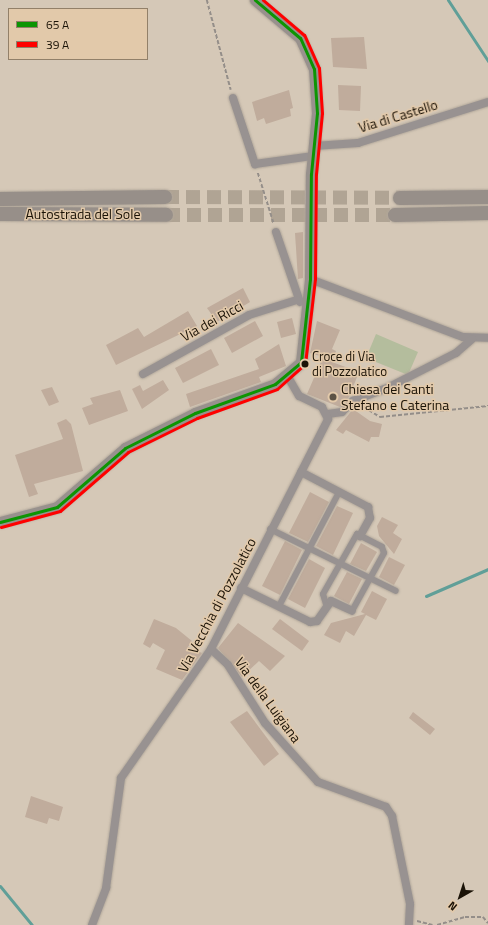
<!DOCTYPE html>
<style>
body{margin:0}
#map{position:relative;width:488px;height:925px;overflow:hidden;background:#d5c8b7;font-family:"Titillium Web",sans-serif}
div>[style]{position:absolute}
.green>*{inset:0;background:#b4bd9d}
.stream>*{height:3px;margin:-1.5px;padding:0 1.5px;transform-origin:1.5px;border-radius:1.5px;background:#609f98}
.building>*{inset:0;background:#c0ac9c}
.motorway-tunnel>*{height:14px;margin-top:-7px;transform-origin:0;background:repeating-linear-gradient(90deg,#b0a494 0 14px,transparent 0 21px)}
.path>*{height:1.5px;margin-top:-0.75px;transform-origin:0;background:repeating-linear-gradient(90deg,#948e89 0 4px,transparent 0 6px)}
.roads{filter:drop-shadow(0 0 1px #b1a79a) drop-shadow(0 0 1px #b1a79a)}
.pedestrian>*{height:6px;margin:-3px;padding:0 3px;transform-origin:3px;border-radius:3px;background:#989291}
.minor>*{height:8px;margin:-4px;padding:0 4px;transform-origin:4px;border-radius:4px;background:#989291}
.secondary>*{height:11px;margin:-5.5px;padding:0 5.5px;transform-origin:5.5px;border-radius:5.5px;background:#98918d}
.motorway>*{height:14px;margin:-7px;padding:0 7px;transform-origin:7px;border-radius:7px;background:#978f89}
.bus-1>*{height:3px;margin:-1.5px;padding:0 1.5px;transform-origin:1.5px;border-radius:1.5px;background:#0c9503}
.bus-2>*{height:3px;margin:-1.5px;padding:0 1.5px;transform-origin:1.5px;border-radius:1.5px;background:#f00}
.dots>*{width:11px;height:11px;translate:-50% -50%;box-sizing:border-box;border:2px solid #e2c9aa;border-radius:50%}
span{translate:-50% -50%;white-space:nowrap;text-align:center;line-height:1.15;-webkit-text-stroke:3px #e2c9aa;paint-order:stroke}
.bus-label{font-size:13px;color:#1b1307}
.left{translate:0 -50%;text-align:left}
.street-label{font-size:14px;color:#1b1307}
.poi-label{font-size:14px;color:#1b1307}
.legend{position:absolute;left:8px;top:8px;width:140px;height:52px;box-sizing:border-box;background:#e2c9aa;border:1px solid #928069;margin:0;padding:5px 7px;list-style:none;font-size:12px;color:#1b1307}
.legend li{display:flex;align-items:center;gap:8px;height:20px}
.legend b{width:20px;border:1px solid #928069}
.north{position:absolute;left:440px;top:877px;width:40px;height:40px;-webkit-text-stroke:3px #e2c9aa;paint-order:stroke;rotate:219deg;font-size:11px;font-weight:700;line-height:16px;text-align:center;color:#1b1307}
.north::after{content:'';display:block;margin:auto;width:14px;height:18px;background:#1b1307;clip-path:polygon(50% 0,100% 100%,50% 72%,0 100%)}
</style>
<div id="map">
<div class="green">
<i style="clip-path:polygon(376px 334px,418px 352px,408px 375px,366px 358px)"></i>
</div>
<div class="stream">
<i style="left:448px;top:0;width:73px;rotate:56.7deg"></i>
<i style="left:426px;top:596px;width:68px;rotate:-23.5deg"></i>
<i style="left:0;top:886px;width:50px;rotate:50.6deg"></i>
</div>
<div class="building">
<i style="clip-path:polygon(364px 37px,367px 69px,333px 67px,331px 38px)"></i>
<i style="clip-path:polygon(338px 85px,361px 86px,360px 111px,339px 110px)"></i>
<i style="clip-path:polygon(289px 90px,293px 108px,290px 109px,291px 116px,266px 124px,264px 118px,257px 121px,252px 102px)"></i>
<i style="clip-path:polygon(303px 232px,303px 278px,298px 279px,295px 233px)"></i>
<i style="clip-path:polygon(243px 288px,250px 302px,217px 322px,207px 308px)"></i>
<i style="clip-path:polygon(188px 311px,197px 326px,116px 365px,106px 345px,138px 328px,144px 337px)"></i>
<i style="clip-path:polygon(292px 318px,296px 334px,281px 338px,277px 322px)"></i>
<i style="clip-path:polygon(255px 321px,263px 336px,232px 353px,224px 338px)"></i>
<i style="clip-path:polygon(317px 321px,340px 330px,332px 349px,336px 351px,332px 362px,359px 372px,349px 397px,340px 407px,307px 394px,323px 357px,310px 353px)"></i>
<i style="clip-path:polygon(279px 344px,286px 366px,259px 377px,261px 382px,190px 407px,186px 394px,259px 369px,255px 359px)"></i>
<i style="clip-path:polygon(211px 349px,219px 365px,183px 383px,175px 368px)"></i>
<i style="clip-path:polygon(163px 380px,169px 390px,142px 409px,132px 389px,140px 385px,143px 391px)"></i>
<i style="clip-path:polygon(52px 387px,59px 402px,49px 406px,41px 390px)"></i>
<i style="clip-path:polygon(120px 390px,128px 411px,89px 425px,82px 408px,93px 404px,90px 398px)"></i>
<i style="clip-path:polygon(353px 409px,370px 421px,382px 424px,379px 437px,371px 437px,369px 442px,346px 430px,343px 434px,336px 430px)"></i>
<i style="clip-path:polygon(66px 419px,71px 424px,83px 471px,34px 484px,38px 494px,29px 497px,15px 455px,63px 439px,57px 423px)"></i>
<i style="clip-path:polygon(310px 492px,329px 502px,308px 542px,289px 533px)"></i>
<i style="clip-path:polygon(337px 506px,353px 513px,333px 555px,316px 546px)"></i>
<i style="clip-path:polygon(382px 517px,398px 525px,393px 533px,402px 539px,394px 554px,379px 536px,377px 526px)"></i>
<i style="clip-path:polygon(285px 541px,302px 550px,280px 595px,262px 586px)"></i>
<i style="clip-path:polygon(361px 543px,377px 552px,366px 571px,350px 564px)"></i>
<i style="clip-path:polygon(389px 557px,405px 565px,394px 585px,379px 577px)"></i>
<i style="clip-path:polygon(309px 559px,325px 568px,305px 608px,288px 599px)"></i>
<i style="clip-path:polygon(347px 572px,362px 579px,349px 604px,334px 596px)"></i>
<i style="clip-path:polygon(372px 591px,387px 599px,376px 620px,366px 615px,354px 636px,346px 631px,340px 643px,324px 635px,331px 623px,365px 614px,361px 612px)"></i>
<i style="clip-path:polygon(154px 619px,176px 628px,192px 641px,188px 647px,202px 653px,182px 680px,156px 669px,165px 650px,153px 643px,150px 648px,143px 644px)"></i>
<i style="clip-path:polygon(280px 619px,309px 641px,302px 651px,272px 629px)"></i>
<i style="clip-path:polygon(238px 623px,285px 656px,270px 671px,259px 661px,242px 677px,218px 648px)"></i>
<i style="clip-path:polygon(247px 711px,279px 754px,264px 766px,230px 722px)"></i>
<i style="clip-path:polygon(413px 712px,435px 729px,430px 735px,409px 718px)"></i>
<i style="clip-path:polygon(31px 796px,63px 807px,59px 821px,49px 818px,47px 824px,25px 817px)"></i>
</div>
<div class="motorway-tunnel">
<i style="left:165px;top:197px;width:235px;rotate:0.2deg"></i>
<i style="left:166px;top:215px;width:229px"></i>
</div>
<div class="path">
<i style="left:207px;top:0;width:93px;rotate:75.1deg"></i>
<i style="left:258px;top:173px;width:53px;rotate:72.6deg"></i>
<i style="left:364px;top:407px;width:19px;rotate:32deg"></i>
<i style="left:380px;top:417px;width:109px;rotate:-5.8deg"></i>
<i style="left:417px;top:921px;width:16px;rotate:14deg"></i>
<i style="left:437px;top:925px;width:29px;rotate:-16deg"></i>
<i style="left:465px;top:917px;width:18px"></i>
<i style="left:483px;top:917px;width:8px;rotate:50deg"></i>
</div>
<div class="roads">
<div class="pedestrian">
<i style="left:270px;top:529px;width:140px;rotate:26.2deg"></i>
<i style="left:326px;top:604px;width:10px;rotate:-107deg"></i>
<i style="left:323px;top:594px;width:69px;rotate:-60.5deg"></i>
<i style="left:357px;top:534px;width:28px;rotate:27deg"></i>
<i style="left:382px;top:547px;width:6px;rotate:72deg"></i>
<i style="left:384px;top:553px;width:66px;rotate:118.9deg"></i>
<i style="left:279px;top:606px;width:129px;rotate:-62.2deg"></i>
</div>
<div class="minor">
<i style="left:233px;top:98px;width:70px;rotate:71.6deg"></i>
<i style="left:255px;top:164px;width:59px;rotate:-7.9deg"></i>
<i style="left:314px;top:146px;width:44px;rotate:-3.9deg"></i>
<i style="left:358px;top:143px;width:136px;rotate:-17.5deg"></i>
<i style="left:276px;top:232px;width:74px;rotate:71.1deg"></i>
<i style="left:310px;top:279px;width:164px;rotate:20.8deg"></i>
<i style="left:463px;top:337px;width:25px;rotate:2deg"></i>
<i style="left:143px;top:374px;width:121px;rotate:-29.1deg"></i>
<i style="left:249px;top:315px;width:50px;rotate:-17.4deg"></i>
<i style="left:328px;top:414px;width:14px;rotate:-8deg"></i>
<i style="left:342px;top:412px;width:16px;rotate:-45deg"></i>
<i style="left:353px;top:401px;width:34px;rotate:-21deg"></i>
<i style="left:385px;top:389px;width:80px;rotate:-26.9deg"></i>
<i style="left:456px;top:353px;width:21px;rotate:-41deg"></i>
<i style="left:301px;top:472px;width:76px;rotate:27.6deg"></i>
<i style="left:368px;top:507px;width:11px;rotate:80deg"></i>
<i style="left:370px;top:518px;width:21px;rotate:119deg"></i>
<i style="left:241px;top:588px;width:77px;rotate:26.2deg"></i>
<i style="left:310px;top:622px;width:7px;rotate:-8deg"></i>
<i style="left:317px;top:621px;width:24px;rotate:-55deg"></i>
<i style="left:331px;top:601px;width:23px;rotate:25deg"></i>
<i style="left:211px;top:649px;width:23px;rotate:43deg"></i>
<i style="left:228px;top:665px;width:69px;rotate:57.5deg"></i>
<i style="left:265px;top:723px;width:79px;rotate:48.1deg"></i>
<i style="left:318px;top:782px;width:72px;rotate:20.2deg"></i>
<i style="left:386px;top:807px;width:11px;rotate:56deg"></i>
<i style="left:392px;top:816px;width:90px;rotate:78.4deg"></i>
<i style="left:410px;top:904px;width:21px;rotate:93deg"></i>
<i style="left:92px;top:925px;width:40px;rotate:-69deg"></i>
<i style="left:106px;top:888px;width:111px;rotate:-82.2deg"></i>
<i style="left:121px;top:778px;width:157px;rotate:-55.1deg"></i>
<i style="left:211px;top:649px;width:258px;rotate:-63deg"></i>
<i style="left:328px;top:419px;width:13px;rotate:-117deg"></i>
<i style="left:322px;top:407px;width:25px;rotate:-154deg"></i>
<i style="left:299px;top:396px;width:22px;rotate:-120deg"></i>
</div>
<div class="secondary">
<i style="left:0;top:522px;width:59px;rotate:-14.7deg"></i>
<i style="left:57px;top:507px;width:90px;rotate:-40.9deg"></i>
<i style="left:125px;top:448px;width:78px;rotate:-26.6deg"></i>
<i style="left:195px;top:413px;width:85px;rotate:-19.9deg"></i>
<i style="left:275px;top:384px;width:34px;rotate:-40deg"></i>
<i style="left:301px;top:362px;width:83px;rotate:-83.8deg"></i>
<i style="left:310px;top:279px;width:105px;rotate:-89.5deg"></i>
<i style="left:311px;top:174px;width:61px;rotate:-84.4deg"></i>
<i style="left:317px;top:113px;width:44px;rotate:-93.9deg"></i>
<i style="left:314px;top:69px;width:34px;rotate:-114deg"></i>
<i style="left:300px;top:38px;width:59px;rotate:-139.8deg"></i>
</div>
<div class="motorway">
<i style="left:400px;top:198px;width:88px;rotate:-0.7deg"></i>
<i style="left:0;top:199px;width:165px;rotate:-0.7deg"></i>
<i style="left:0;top:214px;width:166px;rotate:0.3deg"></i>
<i style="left:395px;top:215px;width:93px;rotate:-1.2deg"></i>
</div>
</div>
<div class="bus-1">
<i style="left:0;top:522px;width:59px;rotate:-14.7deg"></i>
<i style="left:57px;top:507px;width:90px;rotate:-40.9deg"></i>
<i style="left:125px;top:448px;width:78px;rotate:-26.6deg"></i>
<i style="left:195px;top:413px;width:85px;rotate:-19.9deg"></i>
<i style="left:275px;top:384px;width:34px;rotate:-40deg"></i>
<i style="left:301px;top:362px;width:83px;rotate:-83.8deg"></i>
<i style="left:310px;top:279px;width:105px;rotate:-89.5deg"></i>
<i style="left:311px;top:174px;width:61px;rotate:-84.4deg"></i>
<i style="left:317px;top:113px;width:44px;rotate:-93.9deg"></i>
<i style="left:314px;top:69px;width:34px;rotate:-114deg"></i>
<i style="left:300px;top:38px;width:59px;rotate:-139.8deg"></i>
</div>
<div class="bus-2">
<i style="left:1px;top:527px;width:61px;rotate:-15.2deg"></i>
<i style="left:60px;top:511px;width:90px;rotate:-40.9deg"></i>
<i style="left:128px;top:452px;width:77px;rotate:-26.2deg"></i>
<i style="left:197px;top:418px;width:85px;rotate:-19.9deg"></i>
<i style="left:277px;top:389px;width:38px;rotate:-42deg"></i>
<i style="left:305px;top:364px;width:86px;rotate:-83.3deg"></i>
<i style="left:315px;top:279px;width:105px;rotate:-89.5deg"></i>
<i style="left:316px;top:174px;width:61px;rotate:-84.4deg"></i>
<i style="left:322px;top:113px;width:45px;rotate:-93.8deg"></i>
<i style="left:319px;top:68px;width:36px;rotate:-114deg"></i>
<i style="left:304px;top:35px;width:54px;rotate:-139.5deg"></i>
</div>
<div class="dots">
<i style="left:305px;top:364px;background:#1b1307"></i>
<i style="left:333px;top:397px;background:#5c5245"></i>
</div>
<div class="bus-label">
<span class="left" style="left:312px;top:364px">Croce di Via<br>di Pozzolatico</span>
</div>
<div class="street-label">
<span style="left:398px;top:116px;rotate:-17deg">Via di Castello</span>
<span style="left:83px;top:214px">Autostrada del Sole</span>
<span style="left:212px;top:321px;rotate:-29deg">Via dei Ricci</span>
<span style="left:217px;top:605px;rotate:-62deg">Via Vecchia di Pozzolatico</span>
<span style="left:268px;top:700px;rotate:54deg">Via della Luigiana</span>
</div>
<div class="poi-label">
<span class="left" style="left:341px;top:397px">Chiesa dei Santi<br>Stefano e Caterina</span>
</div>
<ul class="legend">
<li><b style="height:5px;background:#0c9503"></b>65 A</li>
<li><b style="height:5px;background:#f00"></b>39 A</li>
</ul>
<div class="north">N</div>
</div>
